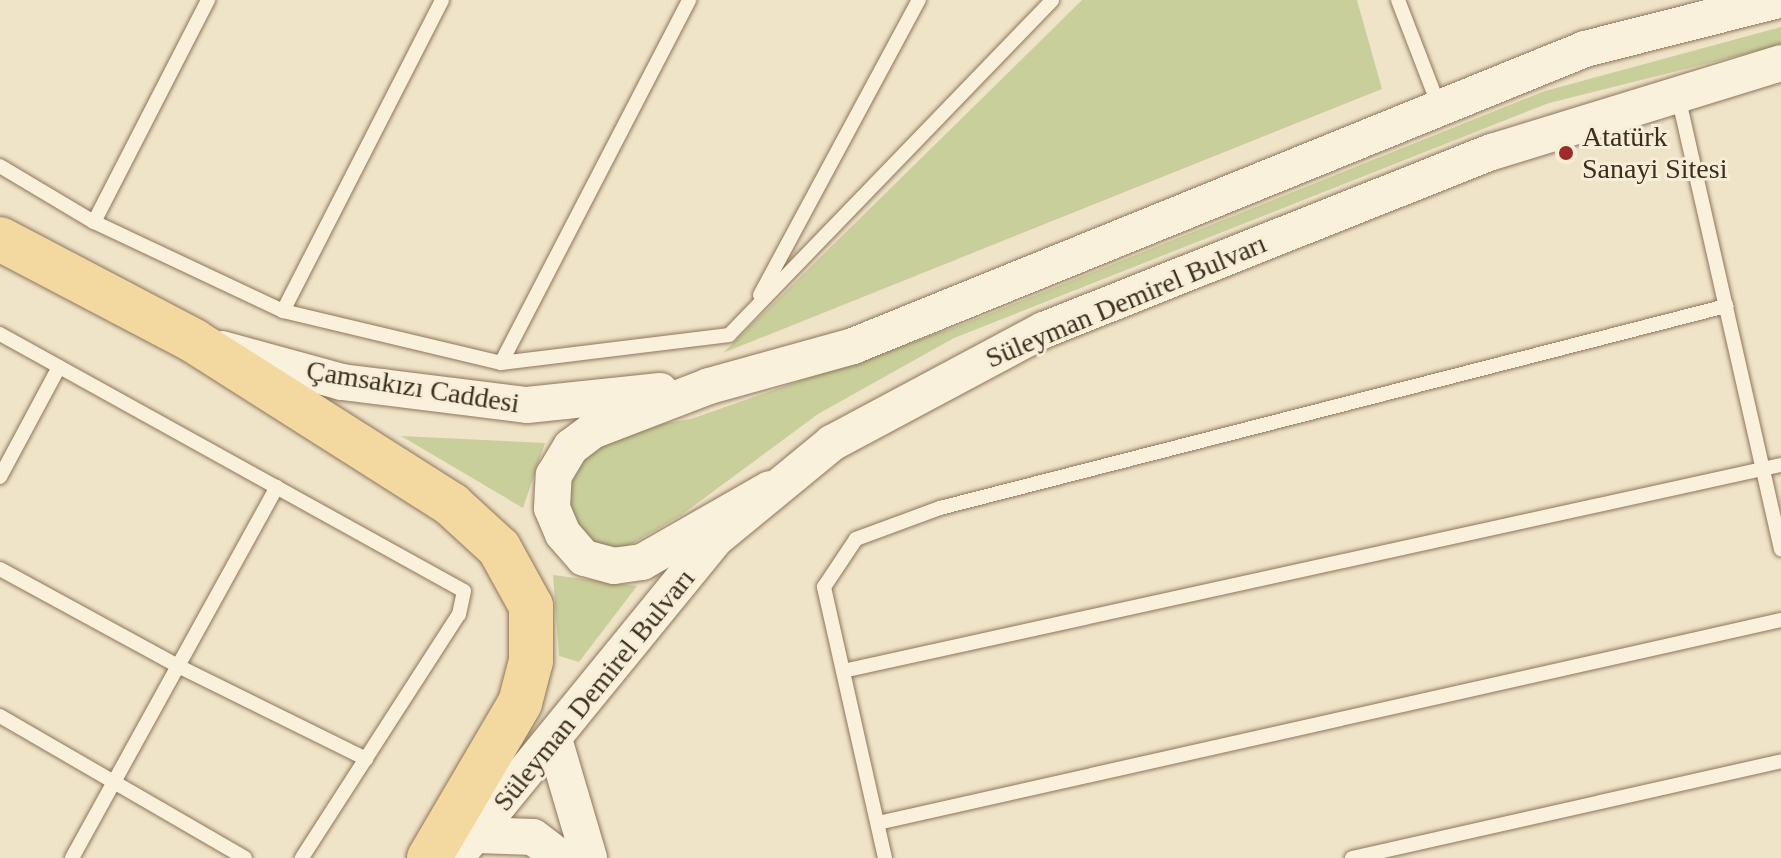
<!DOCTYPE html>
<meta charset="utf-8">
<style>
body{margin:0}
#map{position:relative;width:1781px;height:858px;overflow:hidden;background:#f0e4c8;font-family:"Times New Roman",serif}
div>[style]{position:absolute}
.green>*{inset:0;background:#c9cf9b}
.roads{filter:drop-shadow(0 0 2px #8d765c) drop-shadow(0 0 2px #8d765c)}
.service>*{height:14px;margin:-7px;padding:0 7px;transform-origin:7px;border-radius:7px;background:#faf1dc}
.tertiary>*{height:36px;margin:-18px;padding:0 18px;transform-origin:18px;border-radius:18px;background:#faf1dc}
.primary>*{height:44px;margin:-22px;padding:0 22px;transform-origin:22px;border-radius:22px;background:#f3d9a0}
.dots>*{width:22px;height:22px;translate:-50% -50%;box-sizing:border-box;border:4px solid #f7eed8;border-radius:50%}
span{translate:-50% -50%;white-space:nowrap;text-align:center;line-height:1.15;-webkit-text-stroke:6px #f7eed8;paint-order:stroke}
.poi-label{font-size:28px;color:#3d2e20}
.left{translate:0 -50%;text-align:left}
.street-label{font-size:28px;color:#3d2e20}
</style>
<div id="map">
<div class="green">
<i style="clip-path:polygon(1082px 0,1357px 0,1382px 89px,723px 353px)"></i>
<i style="clip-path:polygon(1781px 27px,1781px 45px,1549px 103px,954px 338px,818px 414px,680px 516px,616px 553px,591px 545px,565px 504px,570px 471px,617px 431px,691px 419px,961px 325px,1545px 91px)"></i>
<i style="clip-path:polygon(401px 436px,545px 443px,523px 508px)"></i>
<i style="clip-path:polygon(553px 575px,637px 586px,579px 662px,559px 656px)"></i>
</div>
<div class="roads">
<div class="service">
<i style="left:1398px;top:0;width:114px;rotate:68.9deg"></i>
<i style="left:1678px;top:96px;width:465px;rotate:77.2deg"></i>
<i style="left:0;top:166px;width:109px;rotate:30.8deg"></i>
<i style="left:94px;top:222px;width:209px;rotate:25.2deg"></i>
<i style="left:283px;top:311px;width:224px;rotate:13.4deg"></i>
<i style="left:501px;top:363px;width:230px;rotate:-7deg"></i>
<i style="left:729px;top:335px;width:465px;rotate:-46deg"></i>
<i style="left:94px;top:222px;width:250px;rotate:-62.8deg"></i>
<i style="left:760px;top:295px;width:335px;rotate:-61.7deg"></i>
<i style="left:283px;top:311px;width:349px;rotate:-62.9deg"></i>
<i style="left:0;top:334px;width:530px;rotate:28.98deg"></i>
<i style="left:464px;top:591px;width:24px;rotate:102deg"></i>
<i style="left:459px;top:614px;width:290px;rotate:122.8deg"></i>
<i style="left:501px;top:363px;width:409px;rotate:-62.6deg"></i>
<i style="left:0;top:477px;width:125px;rotate:-61.8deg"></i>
<i style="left:0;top:569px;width:203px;rotate:28.6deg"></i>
<i style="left:178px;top:666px;width:210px;rotate:26.3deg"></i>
<i style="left:843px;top:671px;width:960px;rotate:-12.39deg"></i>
<i style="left:0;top:716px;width:283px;rotate:30.1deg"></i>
<i style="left:878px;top:823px;width:926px;rotate:-12.67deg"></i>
<i style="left:72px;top:858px;width:424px;rotate:-61.1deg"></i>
<i style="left:885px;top:858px;width:278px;rotate:-102.7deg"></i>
<i style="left:824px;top:587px;width:58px;rotate:-56.3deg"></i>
<i style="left:856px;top:539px;width:90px;rotate:-20.3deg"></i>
<i style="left:940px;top:508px;width:812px;rotate:-14.41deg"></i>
<i style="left:1352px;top:858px;width:440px;rotate:-12.7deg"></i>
</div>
<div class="tertiary">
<i style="left:222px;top:349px;width:124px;rotate:15.4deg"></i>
<i style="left:342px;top:382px;width:186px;rotate:7.1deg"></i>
<i style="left:527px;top:405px;width:134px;rotate:-6deg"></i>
<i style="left:770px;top:489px;width:147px;rotate:150.3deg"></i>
<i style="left:642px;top:562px;width:28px;rotate:172deg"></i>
<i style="left:614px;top:566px;width:31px;rotate:-165deg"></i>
<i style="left:584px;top:558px;width:32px;rotate:-131deg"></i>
<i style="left:563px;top:534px;width:28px;rotate:-113deg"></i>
<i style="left:552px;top:508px;width:33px;rotate:-87deg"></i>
<i style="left:554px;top:475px;width:33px;rotate:-59deg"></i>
<i style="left:571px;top:447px;width:26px;rotate:-37deg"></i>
<i style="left:592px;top:431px;width:125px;rotate:-21deg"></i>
<i style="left:709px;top:386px;width:149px;rotate:-15.5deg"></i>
<i style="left:853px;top:346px;width:790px;rotate:-22.08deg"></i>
<i style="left:1585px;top:49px;width:200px;rotate:-14.2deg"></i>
<i style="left:554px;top:739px;width:124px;rotate:73.6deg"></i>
<i style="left:478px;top:835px;width:55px;rotate:2.1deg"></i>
<i style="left:533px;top:837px;width:35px;rotate:37deg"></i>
<i style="left:455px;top:858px;width:410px;rotate:-50.8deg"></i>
<i style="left:714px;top:540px;width:153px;rotate:-39.4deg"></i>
<i style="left:832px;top:443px;width:240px;rotate:-28.1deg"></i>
<i style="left:1044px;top:330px;width:482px;rotate:-21.7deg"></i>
<i style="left:1492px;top:152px;width:302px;rotate:-17.1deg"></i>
</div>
<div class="primary">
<i style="left:0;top:239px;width:219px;rotate:27.7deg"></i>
<i style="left:194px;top:341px;width:306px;rotate:32.4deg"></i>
<i style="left:452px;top:505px;width:64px;rotate:42.5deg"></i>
<i style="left:499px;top:548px;width:66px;rotate:61.1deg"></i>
<i style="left:531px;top:606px;width:55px;rotate:90deg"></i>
<i style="left:531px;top:661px;width:43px;rotate:104.7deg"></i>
<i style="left:520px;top:703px;width:180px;rotate:120.4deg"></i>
</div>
</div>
<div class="dots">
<i style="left:1566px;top:153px;background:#9e2a2b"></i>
</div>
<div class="poi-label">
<span class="left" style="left:1582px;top:153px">Atatürk<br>Sanayi Sitesi</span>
</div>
<div class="street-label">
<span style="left:1126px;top:301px;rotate:-23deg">Süleyman Demirel Bulvarı</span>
<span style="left:413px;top:387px;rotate:9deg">Çamsakızı Caddesi</span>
<span style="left:594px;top:690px;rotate:-51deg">Süleyman Demirel Bulvarı</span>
</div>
</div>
